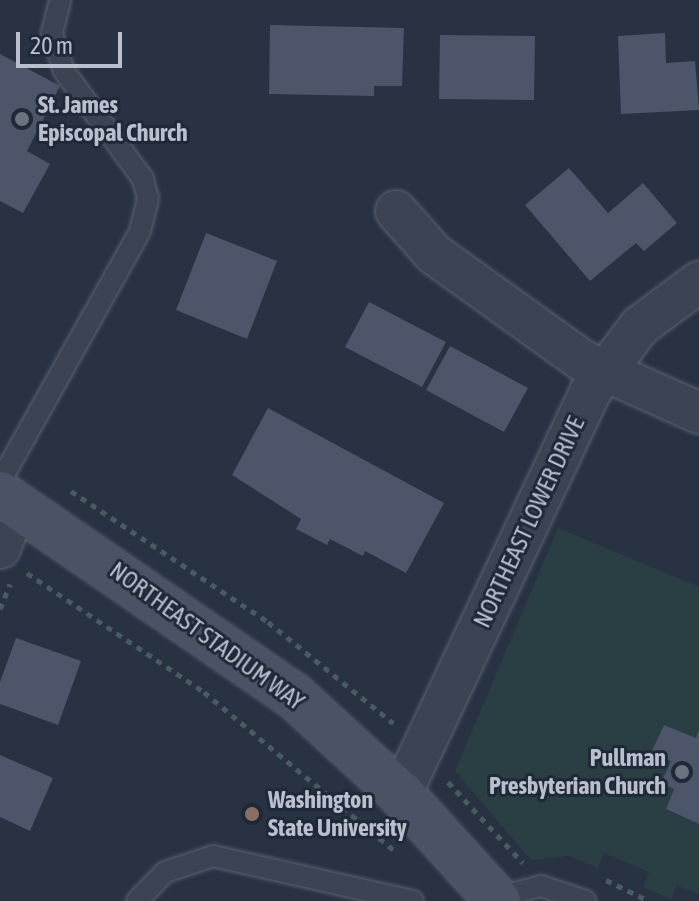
<!DOCTYPE html>
<style>
body{margin:0}
#map{position:relative;width:699px;height:901px;overflow:hidden;background:#283243;font-family:"Asap Condensed",sans-serif}
div>[style]{position:absolute}
.green>*{inset:0;background:#2a3f44}
.building>*{inset:0;background:#4c5569}
.path>*{height:5px;margin-top:-2.5px;transform-origin:0;background:repeating-linear-gradient(90deg,#485c60 0 6px,transparent 0 12px)}
.roads{filter:drop-shadow(0 0 2px #5a6270) drop-shadow(0 0 2px #5a6270)}
.lane>*{height:20px;margin:-10px;padding:0 10px;transform-origin:10px;border-radius:10px;background:#3c4453}
.street>*{height:40px;margin:-20px;padding:0 20px;transform-origin:20px;border-radius:20px;background:#3c4453}
.secondary>*{height:44px;margin:-22px;padding:0 22px;transform-origin:22px;border-radius:22px;background:#4a5366}
.dots>*{width:22px;height:22px;translate:-50% -50%;box-sizing:border-box;border:4px solid #202938;border-radius:50%}
span{translate:-50% -50%;white-space:nowrap;text-align:center;line-height:1.15;-webkit-text-stroke:6px #202938;paint-order:stroke}
.poi-label{font-size:24px;color:#b9bfcc;font-weight:700}
.left{translate:0 -50%;text-align:left}
.right{translate:-100% -50%;text-align:right}
.street-label{font-size:24px;color:#b9bfcc}
.scale{position:absolute;left:16px;top:32px;width:106px;height:36px;box-sizing:border-box;border:4px solid #b9bfcc;border-top:0;padding-left:10px;font-size:24px;line-height:28px;white-space:nowrap;color:#b9bfcc;-webkit-text-stroke:6px #202938;paint-order:stroke}
</style>
<div id="map">
<div class="green">
<i style="clip-path:polygon(558px 528px,699px 587px,699px 730px,696px 738px,664px 725px,651px 753px,671px 761px,661px 783px,674px 789px,666px 809px,699px 824px,699px 894px,677px 885px,671px 899px,643px 887px,649px 872px,604px 853px,598px 868px,569px 856px,531px 860px,455px 771px)"></i>
</div>
<div class="building">
<i style="clip-path:polygon(270px 25px,404px 28px,402px 86px,374px 86px,374px 96px,269px 94px)"></i>
<i style="clip-path:polygon(665px 33px,666px 63px,695px 61px,699px 110px,621px 114px,618px 36px)"></i>
<i style="clip-path:polygon(440px 35px,535px 36px,534px 100px,439px 99px)"></i>
<i style="clip-path:polygon(0 54px,60px 86px,27px 151px,50px 164px,23px 213px,0 201px)"></i>
<i style="clip-path:polygon(569px 168px,608px 213px,643px 183px,677px 223px,644px 251px,636px 243px,590px 281px,525px 205px)"></i>
<i style="clip-path:polygon(206px 233px,277px 261px,247px 339px,176px 310px)"></i>
<i style="clip-path:polygon(369px 302px,446px 342px,422px 387px,345px 347px)"></i>
<i style="clip-path:polygon(450px 346px,528px 388px,504px 432px,426px 390px)"></i>
<i style="clip-path:polygon(268px 408px,444px 503px,406px 573px,365px 551px,363px 556px,330px 539px,327px 545px,296px 529px,301px 519px,232px 475px)"></i>
<i style="clip-path:polygon(16px 638px,81px 661px,58px 725px,0 704px,0 682px)"></i>
<i style="clip-path:polygon(664px 725px,696px 738px,699px 730px,699px 824px,666px 809px,674px 789px,661px 783px,671px 761px,651px 753px)"></i>
<i style="clip-path:polygon(0 755px,53px 778px,30px 831px,0 817px)"></i>
</div>
<div class="path">
<i style="left:71px;top:491px;width:237px;rotate:33.6deg"></i>
<i style="left:268px;top:622px;width:161px;rotate:38.9deg"></i>
<i style="left:27px;top:573px;width:213px;rotate:33.9deg"></i>
<i style="left:204px;top:692px;width:249px;rotate:39.8deg"></i>
<i style="left:0;top:609px;width:27px;rotate:-68deg"></i>
<i style="left:448px;top:782px;width:110px;rotate:47.2deg"></i>
<i style="left:606px;top:880px;width:48px;rotate:26deg"></i>
</div>
<div class="roads">
<div class="lane">
<i style="left:0;top:482px;width:287px;rotate:-60.8deg"></i>
<i style="left:140px;top:231px;width:34px;rotate:-76deg"></i>
<i style="left:148px;top:198px;width:20px;rotate:-105deg"></i>
<i style="left:143px;top:179px;width:134px;rotate:-126.2deg"></i>
<i style="left:64px;top:71px;width:40px;rotate:-108deg"></i>
<i style="left:52px;top:33px;width:34px;rotate:-76deg"></i>
<i style="left:492px;top:899px;width:51px;rotate:-14.9deg"></i>
<i style="left:541px;top:886px;width:47px;rotate:18.4deg"></i>
<i style="left:137px;top:901px;width:40px;rotate:-46deg"></i>
<i style="left:165px;top:872px;width:51px;rotate:-18.4deg"></i>
<i style="left:213px;top:856px;width:205px;rotate:12.7deg"></i>
</div>
<div class="street">
<i style="left:396px;top:211px;width:57px;rotate:48.5deg"></i>
<i style="left:434px;top:254px;width:183px;rotate:35.7deg"></i>
<i style="left:583px;top:361px;width:127px;rotate:24.1deg"></i>
<i style="left:0;top:548px;width:46px;rotate:-68.4deg"></i>
<i style="left:401px;top:794px;width:444px;rotate:-64.8deg"></i>
<i style="left:590px;top:392px;width:83px;rotate:-52.9deg"></i>
<i style="left:640px;top:326px;width:74px;rotate:-36.7deg"></i>
</div>
<div class="secondary">
<i style="left:0;top:494px;width:355px;rotate:34.5deg"></i>
<i style="left:293px;top:695px;width:147px;rotate:42.5deg"></i>
<i style="left:401px;top:794px;width:144px;rotate:47.8deg"></i>
</div>
</div>
<div class="dots">
<i style="left:22px;top:119px;background:#6b7280"></i>
<i style="left:682px;top:772px;background:#6b7280"></i>
<i style="left:252px;top:814px;background:#8d6e63"></i>
</div>
<div class="poi-label">
<span class="left" style="left:38px;top:119px">St. James<br>Episcopal Church</span>
<span class="right" style="left:666px;top:772px">Pullman<br>Presbyterian Church</span>
<span class="left" style="left:268px;top:814px">Washington<br>State University</span>
</div>
<div class="street-label">
<span style="left:529px;top:522px;rotate:-65deg">NORTHEAST LOWER DRIVE</span>
<span style="left:207px;top:636px;rotate:36deg">NORTHEAST STADIUM WAY</span>
</div>
<div class="scale">20 m</div>
</div>
